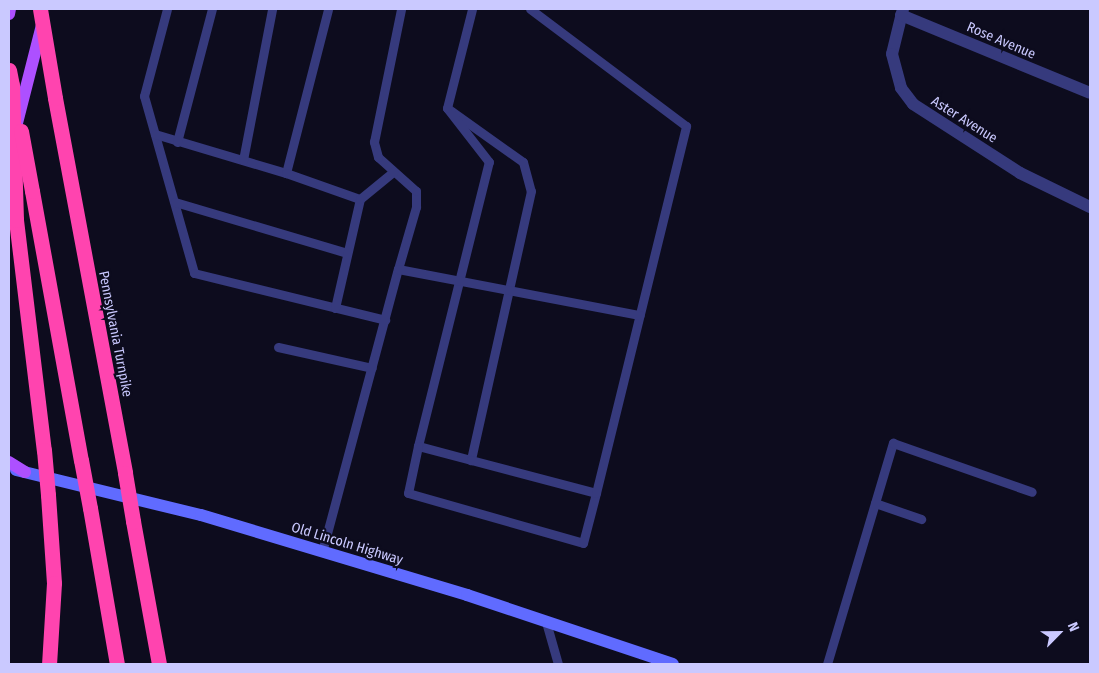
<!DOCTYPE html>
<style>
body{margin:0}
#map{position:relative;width:1099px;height:673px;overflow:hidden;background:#0d0c1e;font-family:"Fira Sans Condensed",sans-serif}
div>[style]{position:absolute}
.lane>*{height:9px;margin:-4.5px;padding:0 4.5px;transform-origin:4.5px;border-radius:4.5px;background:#363a7d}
.street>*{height:12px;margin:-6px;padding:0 6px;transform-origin:6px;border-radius:6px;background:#363a7d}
.secondary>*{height:12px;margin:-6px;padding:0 6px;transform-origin:6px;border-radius:6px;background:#606bff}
.primary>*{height:12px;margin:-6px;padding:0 6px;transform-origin:6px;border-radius:6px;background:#ad50ff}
.highway>*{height:15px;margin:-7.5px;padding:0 7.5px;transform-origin:7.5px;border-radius:7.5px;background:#ff44af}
.highway-bridge>*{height:15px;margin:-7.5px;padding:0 7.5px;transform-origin:7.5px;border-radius:7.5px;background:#ff44af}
span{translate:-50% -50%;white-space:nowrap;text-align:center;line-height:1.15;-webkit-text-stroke:4.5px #0d0c1e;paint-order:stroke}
.street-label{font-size:14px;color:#cac9ff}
.frame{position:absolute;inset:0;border:10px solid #cac9ff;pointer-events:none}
.north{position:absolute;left:1034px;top:608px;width:50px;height:50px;-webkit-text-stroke:4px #0d0c1e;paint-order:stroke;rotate:67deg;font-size:14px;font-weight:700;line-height:20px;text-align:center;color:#cac9ff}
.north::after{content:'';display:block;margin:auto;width:18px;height:22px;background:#cac9ff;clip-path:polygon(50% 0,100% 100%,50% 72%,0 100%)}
</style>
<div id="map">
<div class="lane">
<i style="left:167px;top:9px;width:90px;rotate:104.8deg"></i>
<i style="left:144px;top:96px;width:184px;rotate:74.2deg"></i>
<i style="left:194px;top:273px;width:197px;rotate:13.8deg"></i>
<i style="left:447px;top:108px;width:93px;rotate:35.4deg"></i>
<i style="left:523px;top:162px;width:30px;rotate:75deg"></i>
<i style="left:531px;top:191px;width:276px;rotate:102.6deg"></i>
<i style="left:471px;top:460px;width:55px;rotate:-165.2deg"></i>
<i style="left:418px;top:446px;width:293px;rotate:-76deg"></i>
<i style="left:489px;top:162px;width:68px;rotate:-127.9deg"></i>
<i style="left:447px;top:108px;width:102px;rotate:-75.8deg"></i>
<i style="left:155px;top:134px;width:137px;rotate:16.6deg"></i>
<i style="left:286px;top:173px;width:169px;rotate:-75.6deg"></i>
<i style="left:177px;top:142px;width:138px;rotate:-75.3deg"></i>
<i style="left:243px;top:160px;width:154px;rotate:-79.1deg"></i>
<i style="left:286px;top:173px;width:78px;rotate:19.4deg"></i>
<i style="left:175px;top:202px;width:179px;rotate:16.5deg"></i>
<i style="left:398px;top:269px;width:65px;rotate:-73.8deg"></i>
<i style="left:416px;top:207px;width:16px;rotate:-90deg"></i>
<i style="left:416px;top:191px;width:51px;rotate:-138.2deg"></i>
<i style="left:378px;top:157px;width:16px;rotate:-105deg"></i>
<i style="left:374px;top:142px;width:136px;rotate:-78.5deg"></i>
<i style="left:335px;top:308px;width:112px;rotate:-77.1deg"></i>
<i style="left:360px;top:199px;width:43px;rotate:-39.3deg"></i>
<i style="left:278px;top:347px;width:96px;rotate:12.6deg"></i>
<i style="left:418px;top:446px;width:48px;rotate:102deg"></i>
<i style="left:408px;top:493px;width:182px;rotate:15.9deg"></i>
<i style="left:583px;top:543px;width:52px;rotate:-75.4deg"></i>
<i style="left:471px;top:460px;width:129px;rotate:14.8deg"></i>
<i style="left:596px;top:493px;width:378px;rotate:-76.2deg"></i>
<i style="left:686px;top:126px;width:195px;rotate:-143.1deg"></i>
<i style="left:875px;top:503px;width:49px;rotate:19.2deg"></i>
<i style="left:322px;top:552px;width:293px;rotate:-75deg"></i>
<i style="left:398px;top:269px;width:246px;rotate:10.8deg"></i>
<i style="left:546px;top:622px;width:44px;rotate:74.1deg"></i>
<i style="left:827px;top:664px;width:231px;rotate:-73.4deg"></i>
<i style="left:893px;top:443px;width:147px;rotate:19.4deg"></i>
</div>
<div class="street">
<i style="left:903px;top:9px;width:46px;rotate:103.7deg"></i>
<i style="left:892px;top:54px;width:35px;rotate:75deg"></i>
<i style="left:901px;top:88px;width:20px;rotate:53deg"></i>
<i style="left:913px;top:104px;width:127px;rotate:32.8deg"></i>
<i style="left:1020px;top:173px;width:78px;rotate:25.9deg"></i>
<i style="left:901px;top:15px;width:204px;rotate:22.4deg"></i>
</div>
<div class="secondary">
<i style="left:16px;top:470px;width:190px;rotate:13.7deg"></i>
<i style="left:201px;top:515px;width:278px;rotate:16.7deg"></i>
<i style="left:467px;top:595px;width:217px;rotate:18.5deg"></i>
</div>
<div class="primary">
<i style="left:9px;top:14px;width:5px;rotate:-79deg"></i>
<i style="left:16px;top:127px;width:105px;rotate:-75.7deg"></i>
<i style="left:9px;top:462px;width:19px;rotate:32deg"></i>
</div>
<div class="highway">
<i style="left:9px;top:70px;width:15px;rotate:79deg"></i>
<i style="left:55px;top:98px;width:381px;rotate:79.4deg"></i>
<i style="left:32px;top:191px;width:273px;rotate:79.7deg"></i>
<i style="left:16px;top:220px;width:232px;rotate:83.1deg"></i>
<i style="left:48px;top:495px;width:88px;rotate:86.1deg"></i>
<i style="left:54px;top:583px;width:81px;rotate:93.5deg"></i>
<i style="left:90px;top:508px;width:158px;rotate:80.2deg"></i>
<i style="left:133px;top:521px;width:145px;rotate:79.7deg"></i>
</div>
<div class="highway-bridge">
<i style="left:40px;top:9px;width:90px;rotate:80.4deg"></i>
<i style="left:12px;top:85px;width:135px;rotate:88.3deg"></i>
<i style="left:21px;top:131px;width:61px;rotate:79.6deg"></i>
<i style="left:44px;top:450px;width:45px;rotate:84.9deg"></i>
<i style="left:81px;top:460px;width:49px;rotate:79.4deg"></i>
<i style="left:125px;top:473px;width:49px;rotate:80.5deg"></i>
</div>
<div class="street-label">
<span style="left:1001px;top:41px;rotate:23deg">Rose Avenue</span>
<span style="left:964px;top:120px;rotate:32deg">Aster Avenue</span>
<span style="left:115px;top:334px;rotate:79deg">Pennsylvania Turnpike</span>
<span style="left:347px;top:544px;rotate:17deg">Old Lincoln Highway</span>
</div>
<div class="frame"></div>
<div class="north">N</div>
</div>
